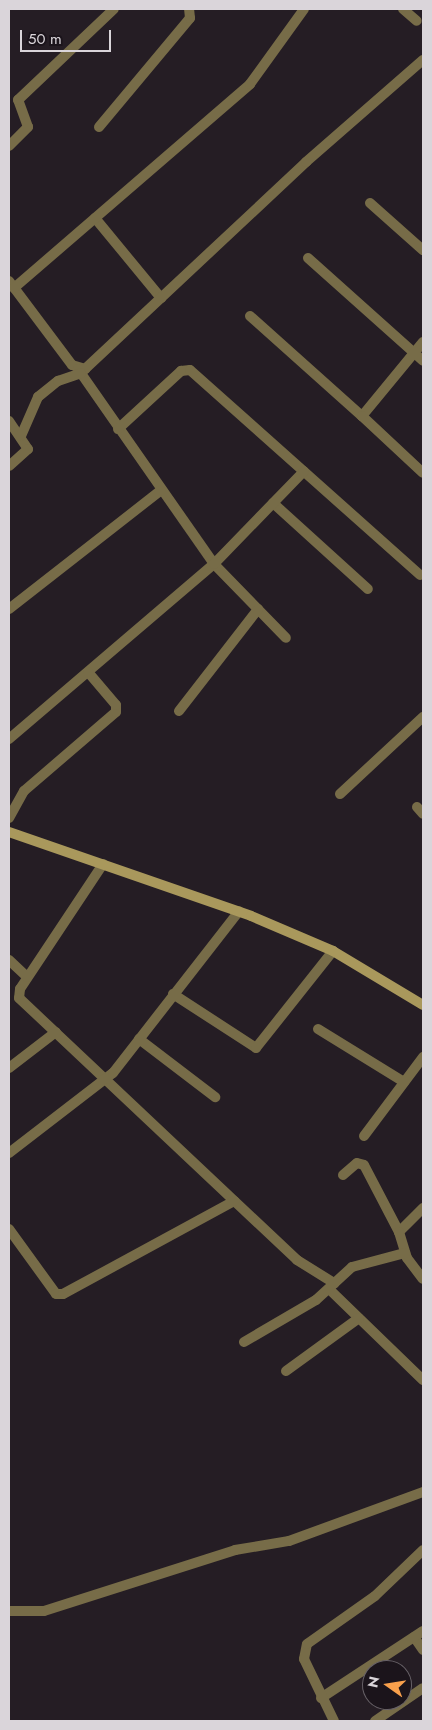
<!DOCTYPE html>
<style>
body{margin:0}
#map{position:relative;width:432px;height:1730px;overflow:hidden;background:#251d24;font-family:Jost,sans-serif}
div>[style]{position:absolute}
.street>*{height:10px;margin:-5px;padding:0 5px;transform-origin:5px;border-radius:5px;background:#776c48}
.secondary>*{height:10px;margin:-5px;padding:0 5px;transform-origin:5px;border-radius:5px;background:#a9985c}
span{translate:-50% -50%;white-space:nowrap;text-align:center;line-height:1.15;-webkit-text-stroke:5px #1b141b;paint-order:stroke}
.frame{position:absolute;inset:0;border:10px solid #dad5da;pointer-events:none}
.north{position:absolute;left:362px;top:1660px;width:50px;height:50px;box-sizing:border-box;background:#1b141b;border:1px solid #676167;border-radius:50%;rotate:283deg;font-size:14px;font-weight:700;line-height:20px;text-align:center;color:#dad5da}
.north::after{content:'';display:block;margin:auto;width:18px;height:22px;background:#f9a04c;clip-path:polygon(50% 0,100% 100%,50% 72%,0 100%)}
.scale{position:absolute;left:20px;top:30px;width:91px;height:22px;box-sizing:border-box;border:2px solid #dad5da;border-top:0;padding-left:6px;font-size:15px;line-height:18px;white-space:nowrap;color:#dad5da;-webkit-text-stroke:4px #1b141b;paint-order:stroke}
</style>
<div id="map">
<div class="street">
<i style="left:403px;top:9px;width:18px;rotate:41deg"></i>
<i style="left:99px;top:127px;width:142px;rotate:-50.1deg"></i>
<i style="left:190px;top:18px;width:9px;rotate:-96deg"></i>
<i style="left:9px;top:146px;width:27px;rotate:-45deg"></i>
<i style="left:28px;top:127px;width:29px;rotate:-110deg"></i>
<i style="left:18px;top:100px;width:132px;rotate:-43.5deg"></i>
<i style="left:370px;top:203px;width:71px;rotate:41.6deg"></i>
<i style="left:95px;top:218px;width:104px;rotate:50.5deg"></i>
<i style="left:308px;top:258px;width:154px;rotate:41.8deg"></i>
<i style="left:9px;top:281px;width:105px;rotate:53.1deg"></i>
<i style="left:72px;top:365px;width:14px;rotate:17deg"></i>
<i style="left:85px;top:369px;width:303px;rotate:-43.1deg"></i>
<i style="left:306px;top:162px;width:155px;rotate:-41.1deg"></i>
<i style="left:14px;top:288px;width:312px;rotate:-40.8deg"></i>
<i style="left:250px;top:84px;width:92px;rotate:-54.2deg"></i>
<i style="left:250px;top:316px;width:150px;rotate:41.8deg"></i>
<i style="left:423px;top:342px;width:96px;rotate:129.5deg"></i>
<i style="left:362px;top:416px;width:83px;rotate:43.1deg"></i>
<i style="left:78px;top:369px;width:238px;rotate:55.1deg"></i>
<i style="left:214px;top:564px;width:103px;rotate:45.8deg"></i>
<i style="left:9px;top:421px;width:34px;rotate:56deg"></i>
<i style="left:28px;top:449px;width:25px;rotate:138deg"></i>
<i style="left:118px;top:429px;width:86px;rotate:-42.6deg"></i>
<i style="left:181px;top:371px;width:9px;rotate:-6deg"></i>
<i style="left:190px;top:370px;width:308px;rotate:41.7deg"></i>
<i style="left:21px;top:436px;width:43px;rotate:-66.4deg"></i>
<i style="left:38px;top:397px;width:26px;rotate:-39deg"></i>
<i style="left:58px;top:381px;width:24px;rotate:-19deg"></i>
<i style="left:273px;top:503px;width:128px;rotate:42.2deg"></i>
<i style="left:9px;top:609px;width:192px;rotate:-38deg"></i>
<i style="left:179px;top:711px;width:129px;rotate:-52.2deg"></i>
<i style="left:9px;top:739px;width:270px;rotate:-40.5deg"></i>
<i style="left:214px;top:564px;width:129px;rotate:-45.9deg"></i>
<i style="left:340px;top:794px;width:113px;rotate:-42.9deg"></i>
<i style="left:417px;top:807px;width:9px;rotate:49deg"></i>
<i style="left:9px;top:818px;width:31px;rotate:-61deg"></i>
<i style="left:24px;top:791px;width:121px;rotate:-40.7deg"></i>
<i style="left:116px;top:712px;width:7px;rotate:-90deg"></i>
<i style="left:116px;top:705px;width:43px;rotate:-130.3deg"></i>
<i style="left:103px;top:864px;width:150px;rotate:123.6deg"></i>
<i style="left:20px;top:989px;width:9px;rotate:96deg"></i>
<i style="left:19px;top:998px;width:382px;rotate:43.3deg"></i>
<i style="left:297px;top:1260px;width:44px;rotate:31.9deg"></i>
<i style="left:9px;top:960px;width:25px;rotate:43deg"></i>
<i style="left:173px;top:994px;width:99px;rotate:33deg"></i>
<i style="left:256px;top:1048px;width:124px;rotate:-51.6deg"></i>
<i style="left:318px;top:1029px;width:101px;rotate:31.6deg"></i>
<i style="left:139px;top:1039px;width:96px;rotate:37.3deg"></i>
<i style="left:9px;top:1068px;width:59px;rotate:-37.5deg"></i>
<i style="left:364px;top:1136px;width:99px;rotate:-53.2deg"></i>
<i style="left:9px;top:1153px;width:131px;rotate:-37.6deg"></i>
<i style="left:113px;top:1073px;width:205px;rotate:-52.1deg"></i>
<i style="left:343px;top:1175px;width:18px;rotate:-41deg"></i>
<i style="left:357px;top:1163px;width:7px;rotate:16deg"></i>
<i style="left:364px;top:1165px;width:76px;rotate:62.4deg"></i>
<i style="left:423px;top:1208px;width:34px;rotate:135deg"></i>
<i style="left:399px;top:1232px;width:27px;rotate:73deg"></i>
<i style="left:407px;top:1258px;width:26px;rotate:53deg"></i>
<i style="left:9px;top:1229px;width:80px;rotate:54.1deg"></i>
<i style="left:56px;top:1294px;width:7px"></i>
<i style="left:63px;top:1294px;width:195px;rotate:-28.5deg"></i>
<i style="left:329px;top:1289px;width:131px;rotate:44.1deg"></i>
<i style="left:244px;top:1342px;width:83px;rotate:-30.3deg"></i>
<i style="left:316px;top:1300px;width:49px;rotate:-42.5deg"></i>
<i style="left:352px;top:1267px;width:55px;rotate:-14.8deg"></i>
<i style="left:286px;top:1371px;width:90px;rotate:-36deg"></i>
<i style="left:9px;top:1611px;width:35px"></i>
<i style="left:44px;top:1611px;width:201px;rotate:-17.7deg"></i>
<i style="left:235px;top:1550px;width:55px;rotate:-9.5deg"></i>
<i style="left:289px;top:1541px;width:143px;rotate:-20.1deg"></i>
<i style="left:414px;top:1637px;width:16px;rotate:55deg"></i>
<i style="left:321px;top:1698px;width:122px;rotate:-33.3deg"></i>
<i style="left:334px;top:1721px;width:69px;rotate:-115.8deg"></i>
<i style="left:304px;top:1659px;width:15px;rotate:-79deg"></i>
<i style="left:307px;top:1644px;width:83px;rotate:-35.2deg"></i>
<i style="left:375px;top:1596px;width:66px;rotate:-43.8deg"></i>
<i style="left:375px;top:1721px;width:58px;rotate:-34.5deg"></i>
</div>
<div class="secondary">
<i style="left:9px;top:832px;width:256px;rotate:19.1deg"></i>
<i style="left:251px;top:916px;width:89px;rotate:23.1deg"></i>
<i style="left:333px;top:951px;width:105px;rotate:31deg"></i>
</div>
<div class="frame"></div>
<div class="north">N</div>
<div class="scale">50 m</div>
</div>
